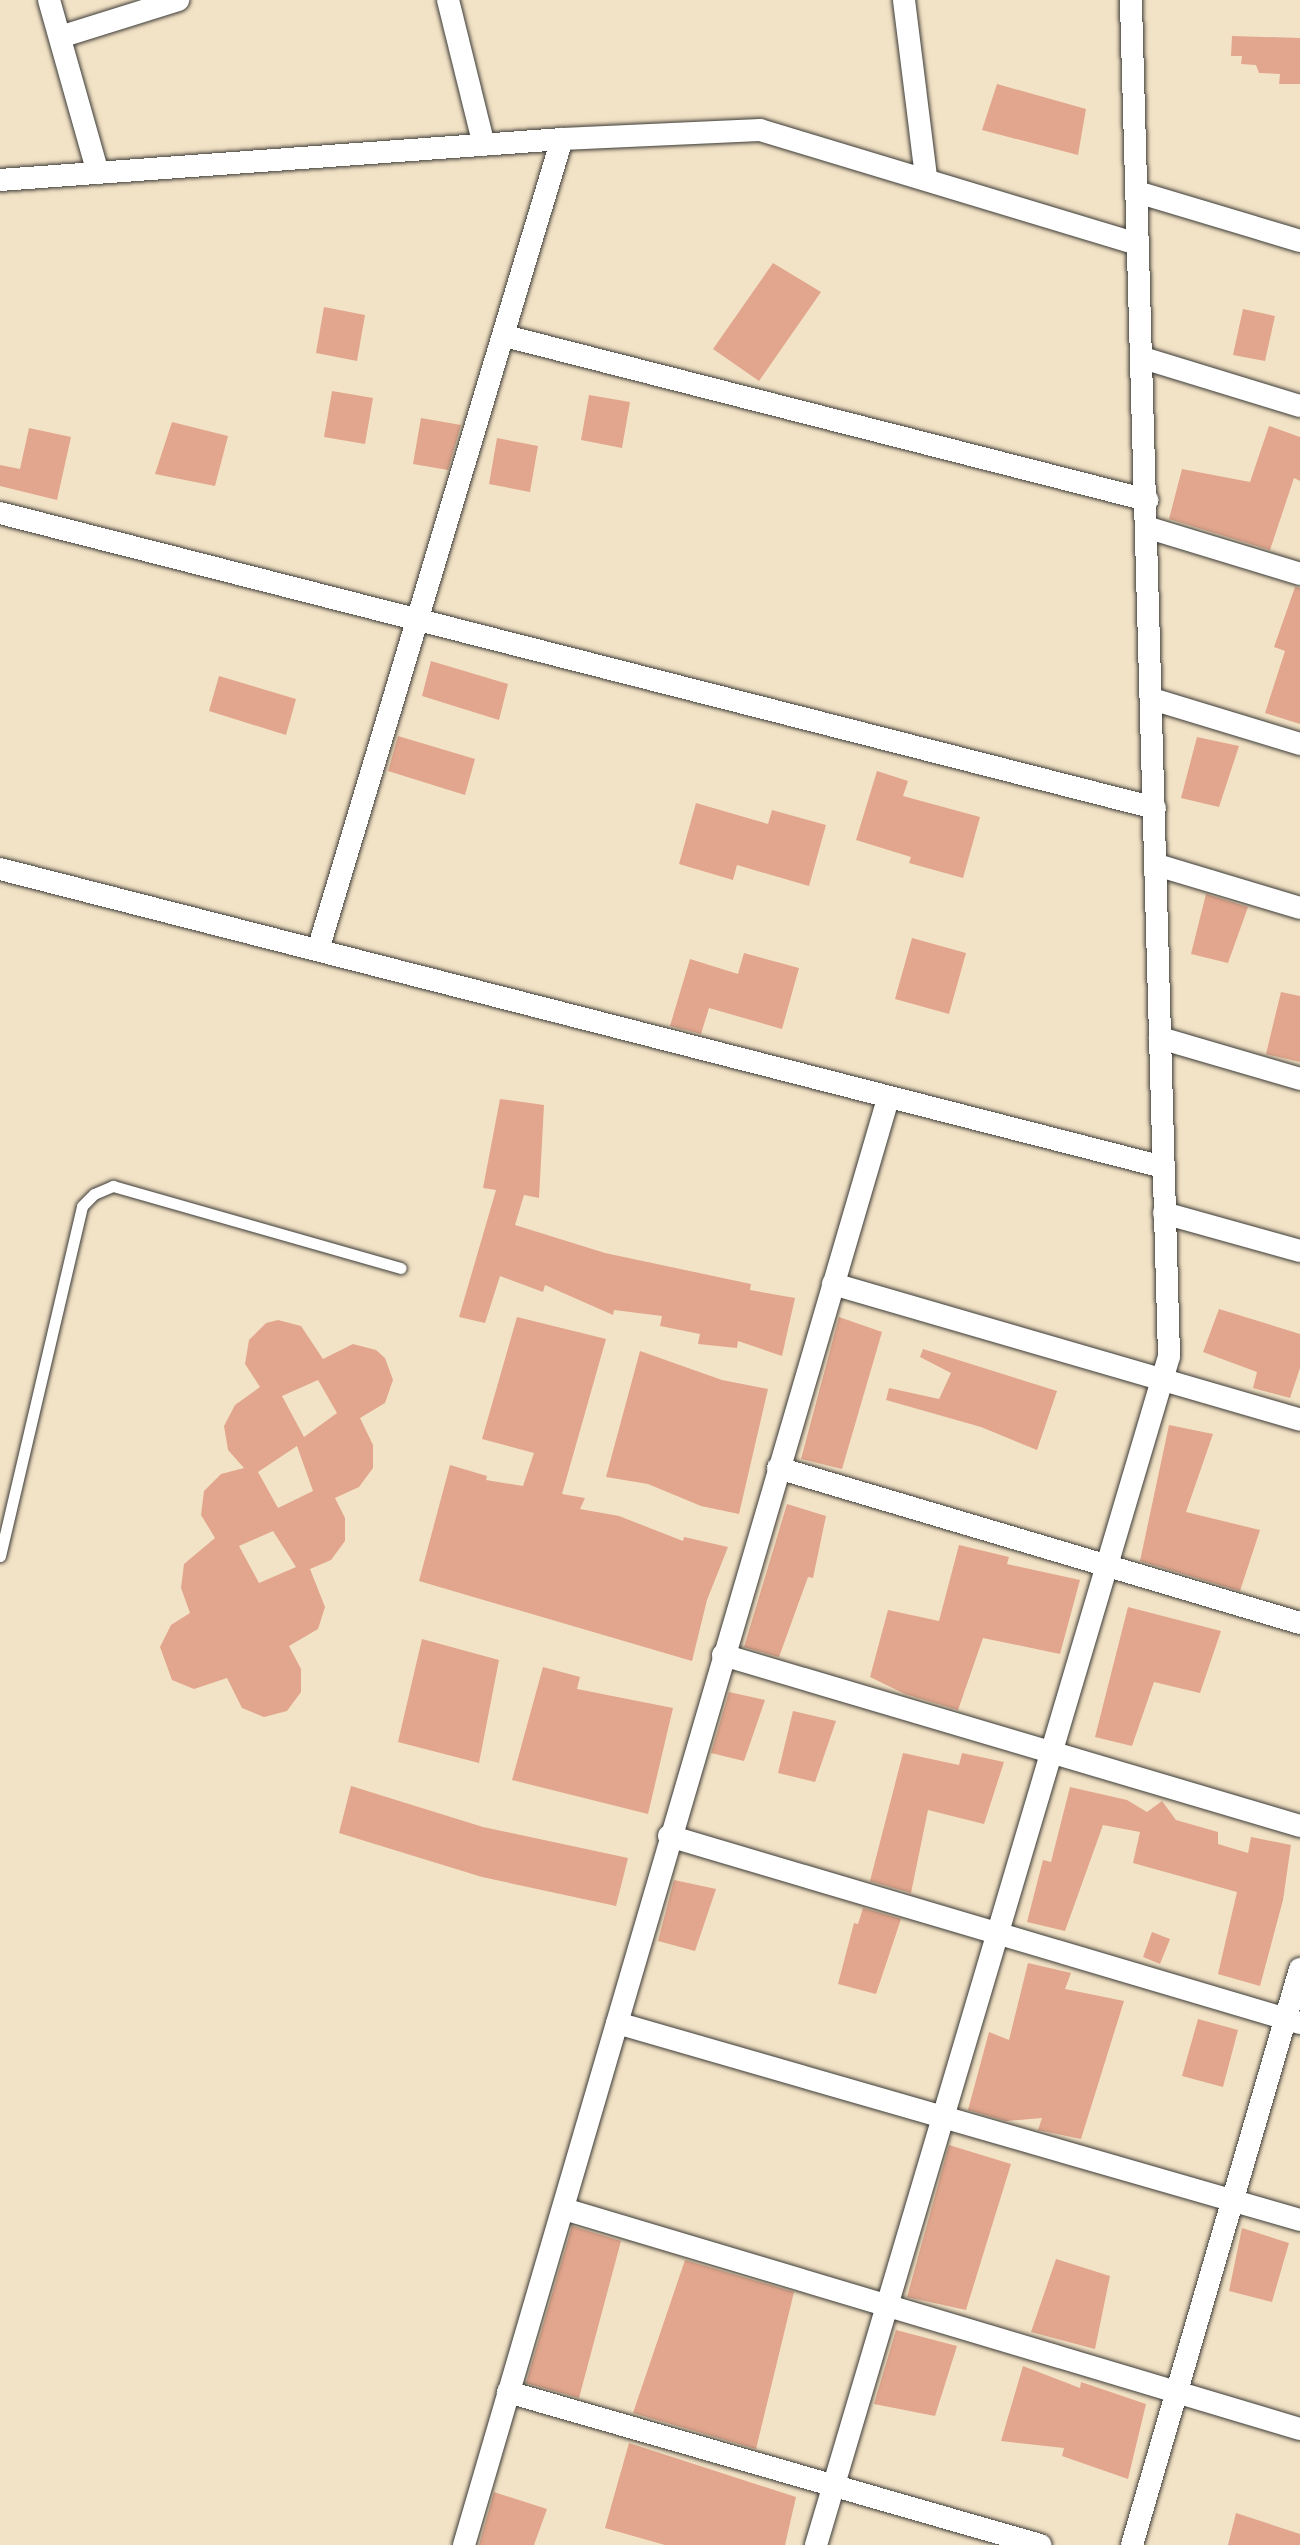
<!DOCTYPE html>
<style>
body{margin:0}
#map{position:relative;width:1300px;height:2545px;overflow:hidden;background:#f3e3c6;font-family:Delius,sans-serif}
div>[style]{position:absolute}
.building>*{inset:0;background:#e1a68d}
.roads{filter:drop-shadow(0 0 2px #3c3a36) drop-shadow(0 0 2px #3c3a36)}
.lane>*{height:11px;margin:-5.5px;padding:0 5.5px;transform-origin:5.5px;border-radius:5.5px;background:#fff}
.street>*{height:22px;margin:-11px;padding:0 11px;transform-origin:11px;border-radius:11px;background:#fff}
span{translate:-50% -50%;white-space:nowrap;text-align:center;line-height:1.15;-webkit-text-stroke:6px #fcf5e5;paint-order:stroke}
</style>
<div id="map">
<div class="building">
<i style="clip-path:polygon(1232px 36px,1300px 38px,1300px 84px,1279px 84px,1280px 74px,1259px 73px,1256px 65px,1241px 64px,1242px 56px,1231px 56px)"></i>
<i style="clip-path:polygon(997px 84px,1086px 109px,1078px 155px,982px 130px)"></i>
<i style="clip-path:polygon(773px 263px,821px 292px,759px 381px,713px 349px)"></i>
<i style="clip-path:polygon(324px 307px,365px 315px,357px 361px,316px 353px)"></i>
<i style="clip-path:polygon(1243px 309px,1275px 316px,1265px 361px,1233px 355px)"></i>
<i style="clip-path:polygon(332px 391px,373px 398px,365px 444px,324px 437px)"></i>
<i style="clip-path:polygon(589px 395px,630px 402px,622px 448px,581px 440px)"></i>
<i style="clip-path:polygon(421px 418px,461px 425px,448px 470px,413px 464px)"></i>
<i style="clip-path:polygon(172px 422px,228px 436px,215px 486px,155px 474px)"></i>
<i style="clip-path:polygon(1269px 426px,1300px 437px,1300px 481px,1294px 478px,1270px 550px,1169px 519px,1182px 469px,1250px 482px)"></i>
<i style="clip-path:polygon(29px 428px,71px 437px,57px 500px,0 486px,0 465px,20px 469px)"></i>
<i style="clip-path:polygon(497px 438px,538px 446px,530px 492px,489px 484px)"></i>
<i style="clip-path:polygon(1295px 587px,1300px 588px,1300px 724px,1265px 713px,1285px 651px,1274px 647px)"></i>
<i style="clip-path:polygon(431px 661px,508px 684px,499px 720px,422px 696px)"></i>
<i style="clip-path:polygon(219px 676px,296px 699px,286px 735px,209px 711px)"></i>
<i style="clip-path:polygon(398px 736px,475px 759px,465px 795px,388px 771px)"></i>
<i style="clip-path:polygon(1197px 737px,1239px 746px,1219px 807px,1181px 798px)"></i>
<i style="clip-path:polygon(877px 771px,908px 781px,903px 796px,980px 817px,963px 878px,909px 863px,911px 857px,856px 840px)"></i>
<i style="clip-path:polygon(696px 803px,768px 824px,772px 810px,826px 825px,809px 886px,737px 865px,733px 880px,679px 864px)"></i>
<i style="clip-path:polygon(1206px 894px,1248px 907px,1228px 963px,1191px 954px)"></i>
<i style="clip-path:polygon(912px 938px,966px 953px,949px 1014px,895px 999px)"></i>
<i style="clip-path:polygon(744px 953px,799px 968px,782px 1029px,709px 1008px,701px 1034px,670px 1026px,690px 959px,738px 974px)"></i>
<i style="clip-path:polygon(1281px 992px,1300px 996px,1300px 1062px,1266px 1054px)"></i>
<i style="clip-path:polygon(500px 1099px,544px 1105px,539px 1198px,524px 1195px,515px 1225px,605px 1253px,751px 1284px,750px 1290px,795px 1298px,782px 1356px,738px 1341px,737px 1348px,698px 1344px,700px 1334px,660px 1326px,662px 1316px,614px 1310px,613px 1315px,545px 1285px,543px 1292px,500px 1276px,485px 1323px,459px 1317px,496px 1190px,483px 1188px)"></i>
<i style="clip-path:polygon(1219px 1309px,1300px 1334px,1300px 1368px,1290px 1398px,1253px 1388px,1257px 1372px,1203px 1352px)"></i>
<i style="clip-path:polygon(517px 1317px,606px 1339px,562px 1494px,585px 1498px,580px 1509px,619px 1516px,683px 1541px,684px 1537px,728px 1547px,707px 1600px,692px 1661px,419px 1581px,450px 1465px,487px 1476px,486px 1480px,523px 1486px,534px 1453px,482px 1439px)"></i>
<i style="clip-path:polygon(839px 1317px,882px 1332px,842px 1469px,801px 1459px)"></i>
<i style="clip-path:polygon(evenodd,278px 1320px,301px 1326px,323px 1359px,353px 1344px,376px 1350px,385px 1358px,393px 1380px,385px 1403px,360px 1418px,373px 1445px,373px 1468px,359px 1487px,335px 1498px,345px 1518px,345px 1541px,331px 1560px,310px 1569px,325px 1607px,318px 1629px,289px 1646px,301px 1669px,301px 1692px,287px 1711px,264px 1717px,242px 1708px,227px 1678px,194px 1689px,172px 1680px,160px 1647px,171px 1625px,190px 1613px,181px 1588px,184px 1564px,215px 1538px,201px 1515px,204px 1491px,221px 1474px,244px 1468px,228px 1450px,224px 1426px,235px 1405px,260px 1387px,245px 1364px,249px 1340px,266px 1323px,278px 1320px,318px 1380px,337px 1413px,304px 1437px,282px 1396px,318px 1380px,278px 1320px,297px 1446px,313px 1491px,278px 1508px,258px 1472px,297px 1446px,278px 1320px,273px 1531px,296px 1567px,259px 1583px,239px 1546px,273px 1531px)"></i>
<i style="clip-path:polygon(923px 1349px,1057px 1391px,1037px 1450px,981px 1427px,886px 1400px,889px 1388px,939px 1399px,951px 1373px,920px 1357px)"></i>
<i style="clip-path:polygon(640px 1351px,722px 1380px,768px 1389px,739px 1514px,701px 1506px,648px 1484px,606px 1477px)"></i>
<i style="clip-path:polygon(1169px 1425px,1213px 1434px,1186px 1512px,1260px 1530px,1240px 1591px,1140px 1561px)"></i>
<i style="clip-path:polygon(787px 1504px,826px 1516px,813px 1578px,808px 1577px,779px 1657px,744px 1647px)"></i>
<i style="clip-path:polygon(959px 1545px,1009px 1557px,1007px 1564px,1080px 1580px,1060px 1654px,983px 1638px,958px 1710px,905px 1694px,870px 1677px,888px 1610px,939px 1621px)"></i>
<i style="clip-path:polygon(1128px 1607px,1221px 1631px,1200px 1693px,1154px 1682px,1132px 1746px,1095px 1737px)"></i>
<i style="clip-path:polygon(422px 1639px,499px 1660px,479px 1763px,398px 1742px)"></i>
<i style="clip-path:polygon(543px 1667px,580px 1677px,577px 1689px,673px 1708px,648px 1814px,512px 1780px)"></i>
<i style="clip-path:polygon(729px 1692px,765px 1700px,744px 1761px,711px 1753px)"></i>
<i style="clip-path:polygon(793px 1711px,836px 1721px,815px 1782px,778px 1773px)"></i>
<i style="clip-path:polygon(903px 1753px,959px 1765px,962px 1753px,1004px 1762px,984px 1824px,928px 1810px,911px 1893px,870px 1881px)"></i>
<i style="clip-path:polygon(351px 1786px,483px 1827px,628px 1858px,616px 1906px,482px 1877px,339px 1833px)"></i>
<i style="clip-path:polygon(1070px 1787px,1127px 1800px,1147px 1812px,1162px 1801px,1176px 1820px,1218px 1832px,1218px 1844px,1248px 1853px,1251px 1837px,1291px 1845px,1283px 1900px,1260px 1986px,1218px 1974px,1237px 1892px,1133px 1863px,1140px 1832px,1103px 1825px,1065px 1931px,1027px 1922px,1043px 1860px,1051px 1862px)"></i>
<i style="clip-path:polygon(674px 1880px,716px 1889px,695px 1951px,658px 1941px)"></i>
<i style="clip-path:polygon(863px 1908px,901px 1919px,876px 1994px,838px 1984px,854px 1923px,858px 1924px)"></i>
<i style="clip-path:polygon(1152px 1932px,1170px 1939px,1160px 1964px,1143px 1957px)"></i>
<i style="clip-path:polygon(1028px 1963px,1071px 1973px,1065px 1989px,1124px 2001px,1081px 2139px,1038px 2130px,1042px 2118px,1006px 2121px,968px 2110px,989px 2032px,1009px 2040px)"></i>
<i style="clip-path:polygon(1198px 2019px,1238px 2030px,1223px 2087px,1182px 2076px)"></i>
<i style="clip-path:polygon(949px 2145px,1011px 2164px,966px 2310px,907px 2297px)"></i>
<i style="clip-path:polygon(572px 2226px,621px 2241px,579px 2398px,526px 2383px)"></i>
<i style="clip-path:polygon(1242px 2228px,1289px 2243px,1272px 2302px,1229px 2291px)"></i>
<i style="clip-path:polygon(1056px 2259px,1110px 2276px,1095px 2349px,1031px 2332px)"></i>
<i style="clip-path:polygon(685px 2260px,794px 2292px,756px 2449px,633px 2413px)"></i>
<i style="clip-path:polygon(896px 2330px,957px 2346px,935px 2416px,874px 2404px)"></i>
<i style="clip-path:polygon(1023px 2366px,1080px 2388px,1081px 2382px,1146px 2404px,1128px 2479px,1062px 2456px,1064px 2448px,1001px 2441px)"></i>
<i style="clip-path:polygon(629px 2443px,796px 2497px,785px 2545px,665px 2545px,605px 2528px)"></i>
<i style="clip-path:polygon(494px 2492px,547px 2509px,534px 2545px,479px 2545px)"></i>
<i style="clip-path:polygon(1236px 2513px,1300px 2534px,1300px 2545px,1228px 2545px)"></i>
</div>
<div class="roads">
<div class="lane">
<i style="left:0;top:1556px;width:359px;rotate:-76.8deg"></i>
<i style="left:82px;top:1206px;width:17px;rotate:-45deg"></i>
<i style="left:94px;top:1194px;width:21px;rotate:-23deg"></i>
<i style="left:113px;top:1186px;width:299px;rotate:15.9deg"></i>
</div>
<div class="street">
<i style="left:49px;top:0;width:180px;rotate:74.2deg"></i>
<i style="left:448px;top:0;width:149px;rotate:76.1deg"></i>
<i style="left:904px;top:0;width:178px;rotate:82.9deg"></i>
<i style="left:60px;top:37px;width:124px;rotate:-17.4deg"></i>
<i style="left:0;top:180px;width:563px;rotate:-4.17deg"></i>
<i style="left:562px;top:139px;width:198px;rotate:-2.6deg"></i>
<i style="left:760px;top:130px;width:395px;rotate:16.8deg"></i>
<i style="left:1137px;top:192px;width:170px;rotate:16.7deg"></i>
<i style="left:505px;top:336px;width:663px;rotate:14.33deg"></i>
<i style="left:1143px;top:358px;width:164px;rotate:17deg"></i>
<i style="left:0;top:513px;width:1192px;rotate:14.33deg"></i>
<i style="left:1149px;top:528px;width:158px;rotate:16.9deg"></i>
<i style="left:1152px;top:699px;width:155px;rotate:16.9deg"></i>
<i style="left:1157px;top:865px;width:149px;rotate:16.7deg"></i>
<i style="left:0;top:869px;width:1201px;rotate:14.37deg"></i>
<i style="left:318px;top:950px;width:847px;rotate:-73.26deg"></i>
<i style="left:1160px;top:1038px;width:146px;rotate:16.3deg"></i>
<i style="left:1164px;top:1213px;width:141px;rotate:15.6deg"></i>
<i style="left:833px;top:1284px;width:486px;rotate:16.2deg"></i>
<i style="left:778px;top:1468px;width:545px;rotate:16.54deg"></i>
<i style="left:723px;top:1655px;width:602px;rotate:16.51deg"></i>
<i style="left:669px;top:1836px;width:658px;rotate:16.51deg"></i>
<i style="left:617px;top:2023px;width:711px;rotate:16.09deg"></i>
<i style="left:564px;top:2209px;width:768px;rotate:16.64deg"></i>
<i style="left:508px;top:2392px;width:554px;rotate:16.04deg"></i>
<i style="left:464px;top:2545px;width:1507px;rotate:-73.66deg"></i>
<i style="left:816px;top:2545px;width:1240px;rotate:-73.46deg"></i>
<i style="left:1169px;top:1356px;width:1357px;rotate:-91.61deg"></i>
<i style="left:1132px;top:2545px;width:600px;rotate:-73.74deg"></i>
</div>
</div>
</div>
